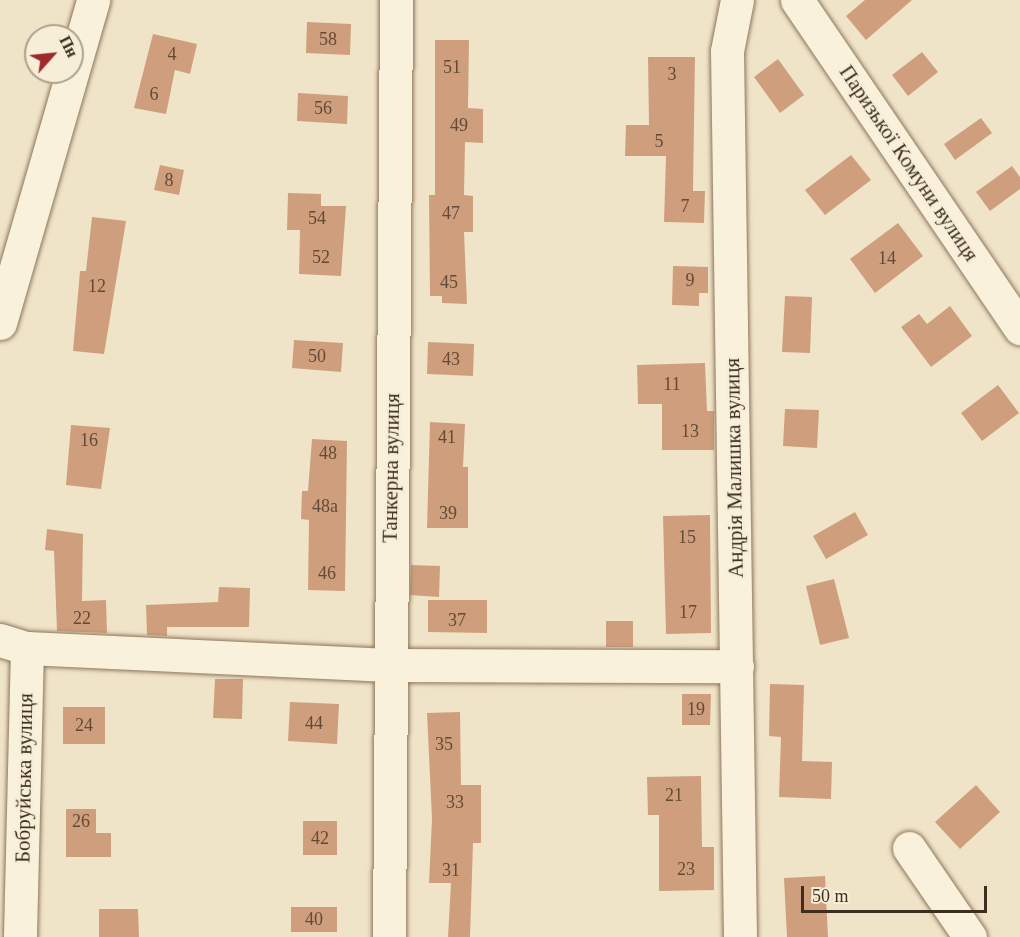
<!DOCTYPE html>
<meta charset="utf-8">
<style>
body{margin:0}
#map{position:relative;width:1020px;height:937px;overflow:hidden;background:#f0e4c8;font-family:Georgia,serif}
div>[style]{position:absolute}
.building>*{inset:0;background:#cf9f7d}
.roads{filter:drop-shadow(0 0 2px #8d765c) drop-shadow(0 0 2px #8d765c)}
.minor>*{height:33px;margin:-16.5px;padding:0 16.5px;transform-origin:16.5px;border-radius:16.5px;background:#faf1dc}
span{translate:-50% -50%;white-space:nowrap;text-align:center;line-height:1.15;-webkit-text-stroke:5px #f7eed8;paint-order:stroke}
.number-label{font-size:18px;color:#624a37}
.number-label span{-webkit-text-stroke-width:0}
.street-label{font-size:21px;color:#3d2e20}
.north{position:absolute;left:24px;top:24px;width:60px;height:60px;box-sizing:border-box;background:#f7eed8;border:2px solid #ada18e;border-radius:50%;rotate:63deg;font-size:16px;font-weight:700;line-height:24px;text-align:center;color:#3d2e20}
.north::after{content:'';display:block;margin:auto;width:21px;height:27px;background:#9e2a2b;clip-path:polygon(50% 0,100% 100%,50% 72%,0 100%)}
.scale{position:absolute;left:801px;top:886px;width:186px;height:27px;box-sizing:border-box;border:3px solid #3d2e20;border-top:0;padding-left:8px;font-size:18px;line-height:21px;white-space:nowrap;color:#3d2e20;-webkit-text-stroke:4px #f7eed8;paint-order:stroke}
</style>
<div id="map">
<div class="building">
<i style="clip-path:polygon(865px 0,912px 0,866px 40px,846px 16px)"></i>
<i style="clip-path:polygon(307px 22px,351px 24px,350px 55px,306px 53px)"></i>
<i style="clip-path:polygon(153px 34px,197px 44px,190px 74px,175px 70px,166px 114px,134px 108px)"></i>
<i style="clip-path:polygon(435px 40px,469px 40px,468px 108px,483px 109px,483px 143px,465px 142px,464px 195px,473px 196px,473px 232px,464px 232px,467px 304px,442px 303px,442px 296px,430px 296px,429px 195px,435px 195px)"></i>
<i style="clip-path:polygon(922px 52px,938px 72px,908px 96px,892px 75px)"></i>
<i style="clip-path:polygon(648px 57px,695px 57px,693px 191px,705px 191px,704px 223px,664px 222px,666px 156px,625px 156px,626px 125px,649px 125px)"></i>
<i style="clip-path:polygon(778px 59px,804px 95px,780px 113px,754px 77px)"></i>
<i style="clip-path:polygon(298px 93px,348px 96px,347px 124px,297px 121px)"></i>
<i style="clip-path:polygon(981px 118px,992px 133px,955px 160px,944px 144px)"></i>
<i style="clip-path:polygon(851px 155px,871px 180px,825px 215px,805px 190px)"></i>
<i style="clip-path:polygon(160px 165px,184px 170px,179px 195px,154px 190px)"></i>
<i style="clip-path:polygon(1012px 166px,1020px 177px,1020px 189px,990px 211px,976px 192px)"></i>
<i style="clip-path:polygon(288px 193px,321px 194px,321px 206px,346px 206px,341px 276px,299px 274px,300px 230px,287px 230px)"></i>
<i style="clip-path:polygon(92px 217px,126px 221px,104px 354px,73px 351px,80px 271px,86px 271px)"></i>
<i style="clip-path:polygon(898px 223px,923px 256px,875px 293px,850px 259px)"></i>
<i style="clip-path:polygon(673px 266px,708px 267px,708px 293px,699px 293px,699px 306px,672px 305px)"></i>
<i style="clip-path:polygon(785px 296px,812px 297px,810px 353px,782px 352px)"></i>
<i style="clip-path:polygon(950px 306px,972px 336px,931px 367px,901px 327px,919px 314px,927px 324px)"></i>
<i style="clip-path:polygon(294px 340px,343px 343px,341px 372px,292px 368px)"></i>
<i style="clip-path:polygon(428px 342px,474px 344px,473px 376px,427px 374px)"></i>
<i style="clip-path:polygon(705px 363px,707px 411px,714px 411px,714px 450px,662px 450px,662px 404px,638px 404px,637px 365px)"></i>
<i style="clip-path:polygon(998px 385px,1019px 413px,982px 441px,961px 413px)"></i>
<i style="clip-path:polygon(785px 409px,819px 410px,817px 448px,783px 446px)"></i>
<i style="clip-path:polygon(430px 422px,465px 424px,463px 467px,468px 467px,468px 528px,427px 528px)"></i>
<i style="clip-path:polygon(71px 425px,110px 428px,101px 489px,66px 485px)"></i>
<i style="clip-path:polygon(312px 439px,347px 441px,345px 591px,308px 590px,309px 520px,301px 519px,302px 491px,308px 491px)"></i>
<i style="clip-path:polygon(855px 512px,868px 535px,826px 559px,813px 536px)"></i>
<i style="clip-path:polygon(710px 515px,711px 633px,666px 634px,663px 516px)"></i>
<i style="clip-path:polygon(47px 529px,83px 534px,82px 601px,106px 600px,107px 633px,57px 631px,54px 551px,45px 550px)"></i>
<i style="clip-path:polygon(411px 565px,440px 566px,439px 597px,410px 595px)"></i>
<i style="clip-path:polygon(834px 579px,849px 638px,820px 645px,806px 586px)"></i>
<i style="clip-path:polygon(219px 587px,250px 588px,249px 627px,167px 627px,167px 636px,147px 635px,146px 605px,218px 602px)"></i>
<i style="clip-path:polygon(428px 600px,487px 600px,487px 633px,428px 632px)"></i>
<i style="clip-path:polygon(606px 621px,633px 621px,633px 647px,606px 647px)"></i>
<i style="clip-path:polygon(215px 679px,243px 679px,242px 719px,213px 718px)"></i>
<i style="clip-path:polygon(770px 684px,804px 685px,802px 761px,832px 762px,831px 799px,779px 797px,781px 737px,769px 736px)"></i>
<i style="clip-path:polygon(682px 694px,711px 694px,710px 725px,682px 725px)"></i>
<i style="clip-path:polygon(290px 702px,339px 704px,337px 744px,288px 741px)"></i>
<i style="clip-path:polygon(63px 707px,105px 707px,105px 744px,63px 744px)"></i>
<i style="clip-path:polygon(460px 712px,461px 785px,481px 785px,481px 843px,473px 843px,470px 937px,448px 937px,451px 883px,429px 883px,432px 819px,427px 713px)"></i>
<i style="clip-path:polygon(701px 776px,702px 847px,714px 847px,714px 890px,659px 891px,659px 815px,648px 815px,647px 777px)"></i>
<i style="clip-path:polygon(976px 785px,1000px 812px,960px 849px,935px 822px)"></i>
<i style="clip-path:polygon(66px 809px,96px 809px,96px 833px,111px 833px,111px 857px,66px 857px)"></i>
<i style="clip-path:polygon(303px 821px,337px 821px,337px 855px,303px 855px)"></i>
<i style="clip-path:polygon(825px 876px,828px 937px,787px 937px,784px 878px)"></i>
<i style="clip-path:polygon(291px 907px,337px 907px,337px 932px,291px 932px)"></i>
<i style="clip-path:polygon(99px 909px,138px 909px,139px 937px,99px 937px)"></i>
</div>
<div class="roads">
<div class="minor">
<i style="left:737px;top:0;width:52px;rotate:101.1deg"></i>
<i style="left:727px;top:51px;width:886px;rotate:89.16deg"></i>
<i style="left:797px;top:0;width:397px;rotate:55.8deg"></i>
<i style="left:0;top:323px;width:336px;rotate:-73.9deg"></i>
<i style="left:0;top:640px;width:28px;rotate:17deg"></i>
<i style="left:27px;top:648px;width:289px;rotate:91.4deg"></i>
<i style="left:27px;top:648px;width:362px;rotate:2.7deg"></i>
<i style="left:389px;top:665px;width:348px;rotate:0.2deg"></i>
<i style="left:909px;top:848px;width:108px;rotate:55.6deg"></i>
<i style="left:389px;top:937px;width:937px;rotate:-89.57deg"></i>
</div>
</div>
<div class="number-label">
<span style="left:328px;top:39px">58</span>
<span style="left:172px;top:54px">4</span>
<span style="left:452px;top:67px">51</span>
<span style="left:672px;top:74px">3</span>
<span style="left:154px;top:94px">6</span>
<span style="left:323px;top:108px">56</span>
<span style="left:459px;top:125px">49</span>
<span style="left:659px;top:141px">5</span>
<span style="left:169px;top:180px">8</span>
<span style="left:685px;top:206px">7</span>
<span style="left:451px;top:213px">47</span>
<span style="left:317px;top:218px">54</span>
<span style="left:321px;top:257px">52</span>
<span style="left:887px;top:258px">14</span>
<span style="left:690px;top:280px">9</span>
<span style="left:449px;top:282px">45</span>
<span style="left:97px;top:286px">12</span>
<span style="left:317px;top:356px">50</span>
<span style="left:451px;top:359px">43</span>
<span style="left:672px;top:384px">11</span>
<span style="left:690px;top:431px">13</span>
<span style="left:447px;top:437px">41</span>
<span style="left:89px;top:440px">16</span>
<span style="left:328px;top:453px">48</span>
<span style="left:325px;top:506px">48а</span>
<span style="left:448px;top:513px">39</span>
<span style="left:687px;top:537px">15</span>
<span style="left:327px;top:573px">46</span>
<span style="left:688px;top:612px">17</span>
<span style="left:82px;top:618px">22</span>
<span style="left:457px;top:620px">37</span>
<span style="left:696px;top:709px">19</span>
<span style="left:314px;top:723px">44</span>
<span style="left:84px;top:725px">24</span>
<span style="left:444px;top:744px">35</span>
<span style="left:674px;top:795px">21</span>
<span style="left:455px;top:802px">33</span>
<span style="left:81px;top:821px">26</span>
<span style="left:320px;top:838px">42</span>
<span style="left:686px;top:869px">23</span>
<span style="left:451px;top:870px">31</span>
<span style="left:314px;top:919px">40</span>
</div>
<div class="street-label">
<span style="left:909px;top:163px;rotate:56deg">Паризької Комуни вулиця</span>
<span style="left:391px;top:468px;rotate:-89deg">Танкерна вулиця</span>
<span style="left:734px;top:468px;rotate:-91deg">Андрія Малишка вулиця</span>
<span style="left:24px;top:778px;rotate:-89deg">Бобруйська вулиця</span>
</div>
<div class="north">Пн</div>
<div class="scale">50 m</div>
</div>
